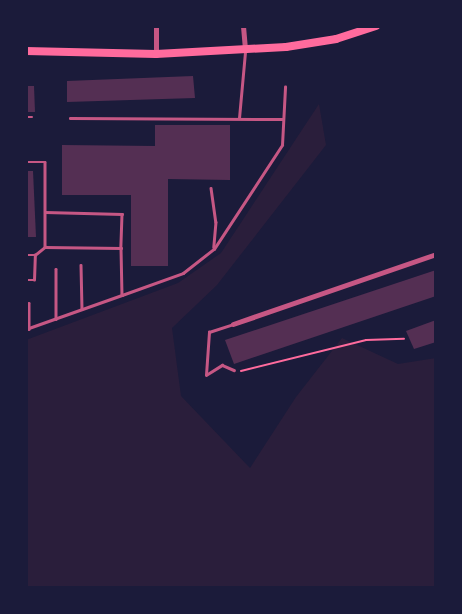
<!DOCTYPE html>
<style>
body{margin:0}
#map{position:relative;width:462px;height:614px;overflow:hidden;background:#1b1b3a;font-family:"Zilla Slab",serif}
div>[style]{position:absolute}
.green>*{inset:0;background:#2a1e3b}
.building>*{inset:0;background:#542f53}
.path>*{height:2px;margin:-1px;padding:0 1px;transform-origin:1px;border-radius:1px;background:#ff6b9d}
.service>*{height:2.5px;margin:-1.25px;padding:0 1.25px;transform-origin:1.25px;border-radius:1.25px;background:#c65784}
.minor>*{height:5px;margin:-2.5px;padding:0 2.5px;transform-origin:2.5px;border-radius:2.5px;background:#c65784}
.secondary>*{height:8px;margin:-4px;padding:0 4px;transform-origin:4px;border-radius:4px;background:#ff6b9d}
span{translate:-50% -50%;white-space:nowrap;text-align:center;line-height:1.15;-webkit-text-stroke:5px #1b1b3a;paint-order:stroke}
.frame{position:absolute;inset:0;border:28px solid #1b1b3a;pointer-events:none}
</style>
<div id="map">
<div class="green">
<i style="clip-path:polygon(319px 104px,326px 145px,217px 285px,172px 328px,181px 396px,250px 468px,296px 397px,342px 338px,398px 364px,436px 358px,436px 588px,26px 588px,26px 340px,178px 283px,221px 253px)"></i>
</div>
<div class="building">
<i style="clip-path:polygon(193px 76px,195px 98px,67px 102px,67px 81px)"></i>
<i style="clip-path:polygon(26px 86px,34px 86px,35px 112px,26px 112px)"></i>
<i style="clip-path:polygon(155px 125px,230px 125px,230px 180px,168px 179px,168px 266px,131px 266px,131px 195px,62px 195px,62px 145px,155px 146px)"></i>
<i style="clip-path:polygon(26px 171px,33px 171px,36px 237px,26px 237px)"></i>
<i style="clip-path:polygon(436px 270px,436px 296px,234px 364px,225px 340px)"></i>
<i style="clip-path:polygon(436px 320px,436px 342px,414px 349px,406px 331px)"></i>
</div>
<div class="path">
<i style="left:241px;top:371px;width:129px;rotate:-13.9deg"></i>
<i style="left:366px;top:340px;width:38px;rotate:-2deg"></i>
</div>
<div class="service">
<i style="left:26px;top:117px;width:6px"></i>
<i style="left:70px;top:118px;width:213px;rotate:0.3deg"></i>
<i style="left:239px;top:118px;width:66px;rotate:-84.8deg"></i>
<i style="left:26px;top:162px;width:19px"></i>
<i style="left:45px;top:162px;width:85px;rotate:90deg"></i>
<i style="left:45px;top:247px;width:76px;rotate:0.8deg"></i>
<i style="left:121px;top:248px;width:47px;rotate:88.8deg"></i>
<i style="left:122px;top:295px;width:65px;rotate:-19.8deg"></i>
<i style="left:183px;top:273px;width:39px;rotate:-38deg"></i>
<i style="left:214px;top:249px;width:124px;rotate:-56.8deg"></i>
<i style="left:282px;top:145px;width:58px;rotate:-87deg"></i>
<i style="left:211px;top:188px;width:34px;rotate:82deg"></i>
<i style="left:216px;top:222px;width:25px;rotate:95deg"></i>
<i style="left:45px;top:212px;width:77px;rotate:1.5deg"></i>
<i style="left:122px;top:214px;width:34px;rotate:92deg"></i>
<i style="left:26px;top:255px;width:9px"></i>
<i style="left:35px;top:255px;width:13px;rotate:-39deg"></i>
<i style="left:81px;top:265px;width:44px;rotate:88.7deg"></i>
<i style="left:56px;top:269px;width:50px;rotate:90deg"></i>
<i style="left:26px;top:280px;width:8px"></i>
<i style="left:34px;top:280px;width:25px;rotate:-88deg"></i>
<i style="left:29px;top:303px;width:26px;rotate:90deg"></i>
<i style="left:26px;top:329px;width:102px;rotate:-19.5deg"></i>
<i style="left:206px;top:375px;width:43px;rotate:-86deg"></i>
<i style="left:209px;top:332px;width:25px;rotate:-18deg"></i>
<i style="left:206px;top:375px;width:19px;rotate:-32deg"></i>
<i style="left:222px;top:365px;width:13px;rotate:23deg"></i>
</div>
<div class="minor">
<i style="left:156px;top:26px;width:28px;rotate:90deg"></i>
<i style="left:243px;top:26px;width:24px;rotate:85deg"></i>
<i style="left:233px;top:324px;width:215px;rotate:-19deg"></i>
</div>
<div class="secondary">
<i style="left:26px;top:51px;width:130px;rotate:1.3deg"></i>
<i style="left:156px;top:54px;width:130px;rotate:-3.1deg"></i>
<i style="left:286px;top:47px;width:51px;rotate:-9.1deg"></i>
<i style="left:336px;top:39px;width:42px;rotate:-18deg"></i>
</div>
<div class="frame"></div>
</div>
